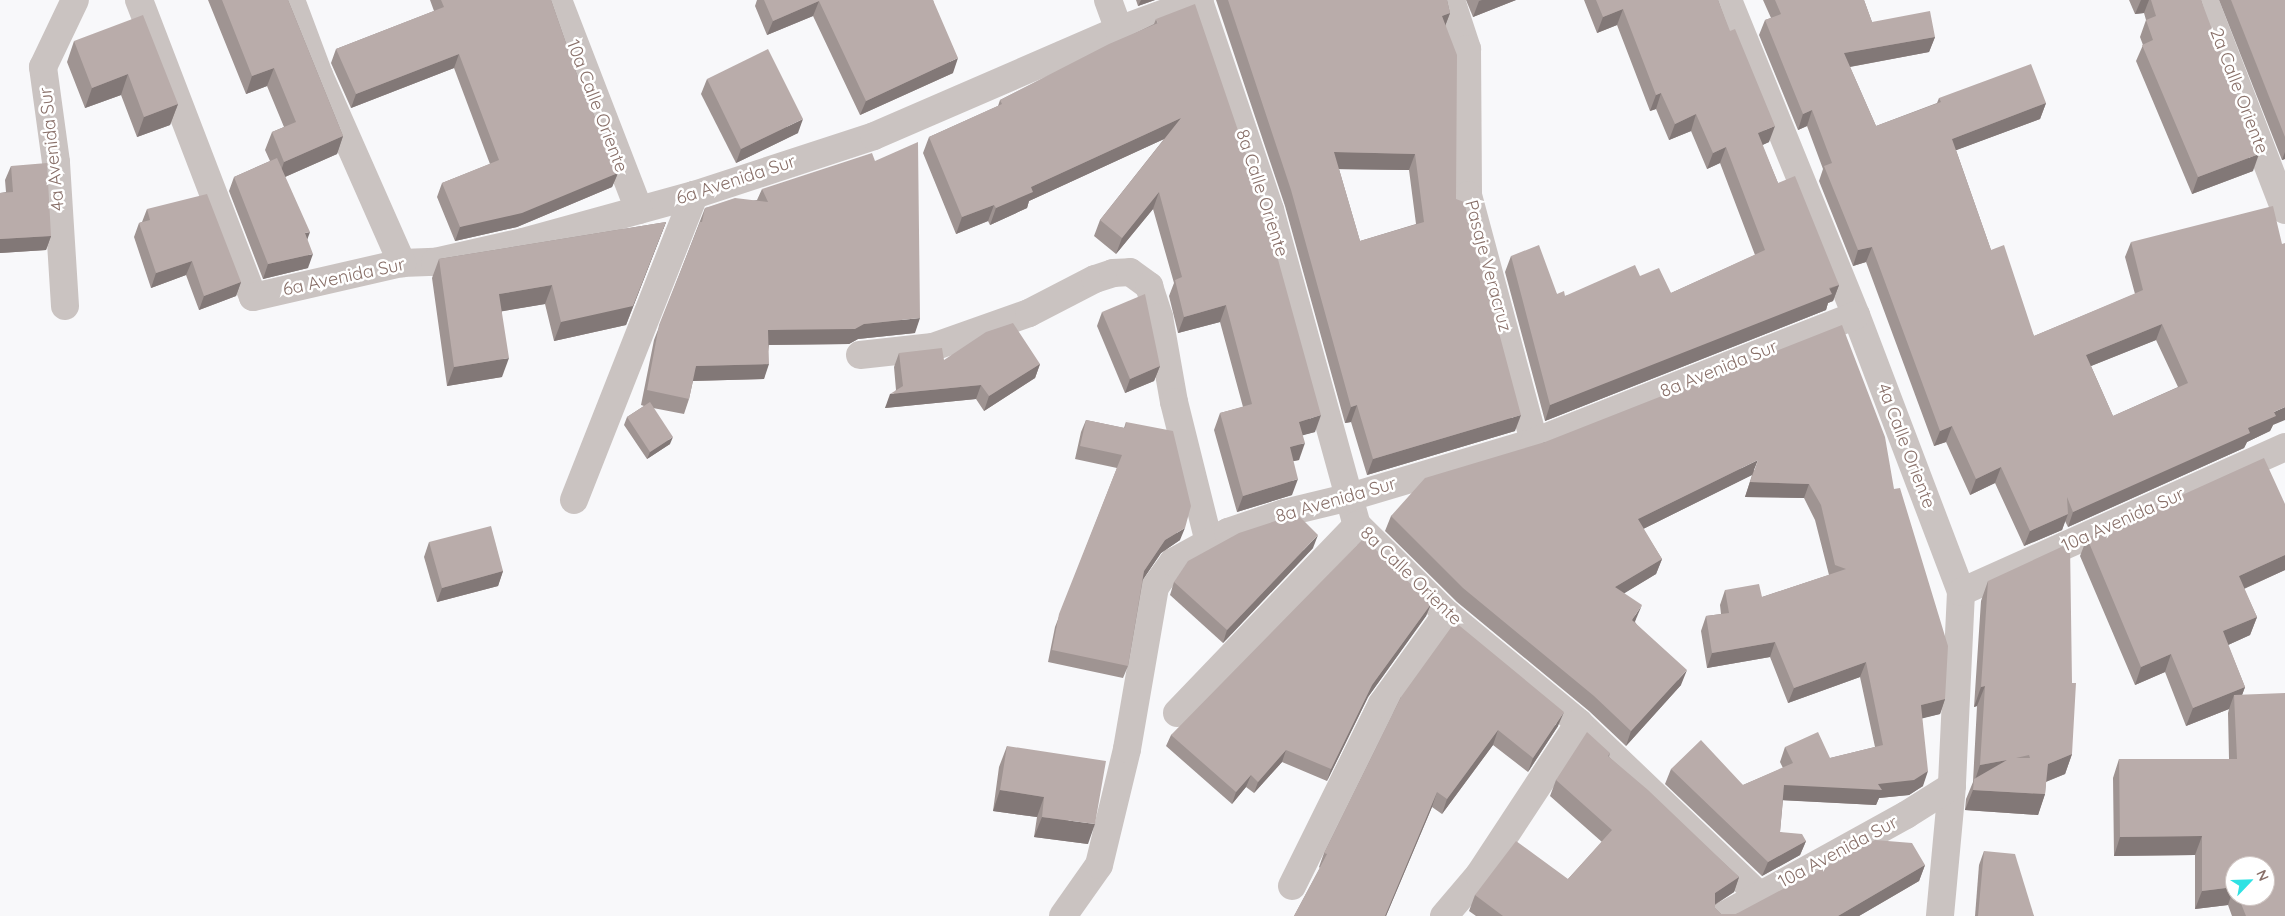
<!DOCTYPE html>
<style>
body{margin:0}
#map{position:relative;width:2285px;height:916px;overflow:hidden;background:#f8f8fa;font-family:Quicksand,sans-serif}
div>[style]{position:absolute}
.minor>*{height:28px;margin:-14px;padding:0 14px;transform-origin:14px;border-radius:14px;background:#cac3c1}
.wall>*{inset:0;background:#9f9492}
.shaded-wall>*{inset:0;background:#827877}
.building>*{inset:0;background:#b9acaa}
span{translate:-50% -50%;white-space:nowrap;text-align:center;line-height:1.15;-webkit-text-stroke:5px #fff;paint-order:stroke}
.street-label{font-size:18px;color:#897069}
.north{position:absolute;left:2225px;top:856px;width:50px;height:50px;box-sizing:border-box;background:#fff;border:1px solid #d0c6c3;border-radius:50%;rotate:66deg;font-size:14px;font-weight:700;line-height:20px;text-align:center;color:#897069}
.north::after{content:'';display:block;margin:auto;width:18px;height:22px;background:#2fe2e3;clip-path:polygon(50% 0,100% 100%,50% 72%,0 100%)}
</style>
<div id="map">
<div class="minor">
<i style="left:139px;top:0;width:318px;rotate:69deg"></i>
<i style="left:253px;top:297px;width:153px;rotate:-12.9deg"></i>
<i style="left:402px;top:263px;width:33px;rotate:-2deg"></i>
<i style="left:435px;top:262px;width:90px;rotate:-12.8deg"></i>
<i style="left:523px;top:242px;width:177px;rotate:-15.4deg"></i>
<i style="left:694px;top:195px;width:189px;rotate:-18.1deg"></i>
<i style="left:874px;top:136px;width:267px;rotate:-23.4deg"></i>
<i style="left:1119px;top:30px;width:86px;rotate:-20.3deg"></i>
<i style="left:291px;top:0;width:80px;rotate:69.5deg"></i>
<i style="left:319px;top:75px;width:206px;rotate:66.2deg"></i>
<i style="left:558px;top:0;width:225px;rotate:68.9deg"></i>
<i style="left:1108px;top:0;width:32px;rotate:70deg"></i>
<i style="left:1451px;top:0;width:52px;rotate:71.9deg"></i>
<i style="left:1467px;top:49px;width:146px;rotate:89.6deg"></i>
<i style="left:1468px;top:195px;width:256px;rotate:75deg"></i>
<i style="left:1728px;top:0;width:340px;rotate:67.9deg"></i>
<i style="left:1856px;top:315px;width:296px;rotate:69.2deg"></i>
<i style="left:1961px;top:592px;width:194px;rotate:92.7deg"></i>
<i style="left:1952px;top:786px;width:131px;rotate:95.3deg"></i>
<i style="left:2204px;top:0;width:225px;rotate:68.9deg"></i>
<i style="left:1199px;top:1px;width:221px;rotate:71.2deg"></i>
<i style="left:1270px;top:210px;width:327px;rotate:74.6deg"></i>
<i style="left:1357px;top:525px;width:127px;rotate:44.7deg"></i>
<i style="left:1447px;top:614px;width:171px;rotate:39.5deg"></i>
<i style="left:1579px;top:723px;width:249px;rotate:43.7deg"></i>
<i style="left:65px;top:306px;width:144px;rotate:-93.6deg"></i>
<i style="left:56px;top:162px;width:96px;rotate:-97.8deg"></i>
<i style="left:43px;top:67px;width:74px;rotate:-64.5deg"></i>
<i style="left:860px;top:355px;width:73px;rotate:-6.3deg"></i>
<i style="left:933px;top:347px;width:102px;rotate:-19.5deg"></i>
<i style="left:1029px;top:313px;width:74px;rotate:-27.3deg"></i>
<i style="left:1095px;top:279px;width:19px;rotate:-18deg"></i>
<i style="left:1113px;top:273px;width:17px;rotate:-3deg"></i>
<i style="left:1130px;top:272px;width:24px;rotate:36deg"></i>
<i style="left:1149px;top:286px;width:33px;rotate:72deg"></i>
<i style="left:1159px;top:317px;width:86px;rotate:80deg"></i>
<i style="left:1174px;top:402px;width:144px;rotate:76deg"></i>
<i style="left:574px;top:500px;width:328px;rotate:-68.5deg"></i>
<i style="left:1961px;top:592px;width:355px;rotate:-24.1deg"></i>
<i style="left:1177px;top:713px;width:260px;rotate:-46.2deg"></i>
<i style="left:1292px;top:886px;width:203px;rotate:-63.7deg"></i>
<i style="left:1382px;top:704px;width:111px;rotate:-54.2deg"></i>
<i style="left:1063px;top:916px;width:62px;rotate:-54.8deg"></i>
<i style="left:1099px;top:865px;width:119px;rotate:-76.4deg"></i>
<i style="left:1127px;top:749px;width:164px;rotate:-80.2deg"></i>
<i style="left:1155px;top:587px;width:31px;rotate:-54deg"></i>
<i style="left:1173px;top:562px;width:63px;rotate:-28.6deg"></i>
<i style="left:1228px;top:532px;width:59px;rotate:-18.7deg"></i>
<i style="left:1284px;top:513px;width:68px;rotate:-13.6deg"></i>
<i style="left:1350px;top:497px;width:192px;rotate:-16.6deg"></i>
<i style="left:1534px;top:442px;width:346px;rotate:-21.5deg"></i>
<i style="left:1444px;top:916px;width:54px;rotate:-49.5deg"></i>
<i style="left:1479px;top:875px;width:182px;rotate:-56.7deg"></i>
<i style="left:1723px;top:916px;width:209px;rotate:-28.9deg"></i>
<i style="left:1906px;top:815px;width:54px;rotate:-32.2deg"></i>
</div>
<div class="wall">
<i style="clip-path:polygon(208px 0,288px 0,343px 136px,337px 154px,285px 177px,307px 240px,308px 268px,263px 279px,229px 191px,234px 177px,270px 161px,265px 150px,272px 132px,284px 127px,267px 86px,246px 94px)"></i>
<i style="clip-path:polygon(430px 0,551px 0,576px 72px,618px 173px,612px 187px,517px 227px,455px 241px,437px 197px,442px 183px,490px 164px,454px 68px,351px 108px,331px 63px,336px 49px,434px 11px)"></i>
<i style="clip-path:polygon(757px 0,933px 0,953px 73px,860px 115px,813px 16px,767px 35px,755px 6px)"></i>
<i style="clip-path:polygon(1136px 0,1155px 0,1138px 6px)"></i>
<i style="clip-path:polygon(evenodd,1216px 0,1447px 0,1450px 13px,1445px 26px,1456px 199px,1515px 431px,1367px 475px,1351px 422px,1345px 423px,1285px 206px,1216px 0,1339px 169px,1409px 170px,1416px 224px,1360px 241px,1339px 169px)"></i>
<i style="clip-path:polygon(1466px 0,1516px 0,1473px 17px)"></i>
<i style="clip-path:polygon(1584px 0,1718px 0,1769px 142px,1762px 145px,1778px 183px,1839px 285px,1833px 301px,1828px 303px,1826px 310px,1545px 421px,1505px 272px,1511px 256px,1557px 294px,1565px 296px,1640px 276px,1671px 293px,1755px 255px,1720px 163px,1707px 169px,1691px 131px,1669px 140px,1656px 109px,1650px 111px,1617px 25px,1597px 33px)"></i>
<i style="clip-path:polygon(evenodd,1763px 0,1864px 0,1872px 22px,1935px 37px,1929px 52px,1850px 67px,1876px 126px,1937px 103px,1939px 98px,2046px 103px,2040px 119px,1956px 150px,1991px 250px,2034px 336px,2135px 294px,2125px 257px,2131px 242px,2273px 425px,2270px 431px,2247px 442px,2244px 448px,2068px 527px,2065px 521px,2062px 530px,2024px 546px,1995px 483px,1970px 495px,1946px 442px,1934px 446px,1866px 262px,1853px 266px,1819px 181px,1823px 169px,1807px 126px,1798px 130px,1759px 35px,1765px 20px,1771px 18px,1763px 0,2156px 340px,2178px 387px,2113px 416px,2091px 366px,2156px 340px)"></i>
<i style="clip-path:polygon(2129px 0,2201px 0,2253px 171px,2192px 194px,2136px 61px,2143px 45px,2140px 37px,2146px 20px,2144px 13px,2135px 14px)"></i>
<i style="clip-path:polygon(2219px 0,2285px 0,2285px 159px,2282px 160px)"></i>
<i style="clip-path:polygon(1156px 19px,1315px 432px,1302px 435px,1299px 460px,1293px 461px,1292px 495px,1237px 512px,1214px 430px,1220px 413px,1243px 407px,1220px 322px,1178px 333px,1169px 296px,1174px 283px,1153px 209px,1116px 254px,1094px 236px,1100px 220px,1164px 139px,1029px 201px,1027px 208px,990px 225px,988px 221px,956px 234px,923px 153px,929px 137px,998px 106px,1000px 100px,1154px 24px)"></i>
<i style="clip-path:polygon(74px 41px,178px 104px,170px 125px,137px 137px,121px 95px,85px 108px,67px 62px)"></i>
<i style="clip-path:polygon(707px 79px,798px 133px,736px 163px,701px 94px)"></i>
<i style="clip-path:polygon(11px 166px,51px 236px,46px 250px,0 253px,0 193px,6px 192px,5px 180px)"></i>
<i style="clip-path:polygon(762px 189px,915px 333px,858px 339px,849px 344px,769px 345px,764px 379px,693px 381px,689px 399px,684px 414px,653px 408px,670px 444px,647px 459px,624px 425px,627px 417px,644px 406px,641px 405px,654px 340px,705px 208px,757px 200px)"></i>
<i style="clip-path:polygon(147px 209px,241px 282px,236px 296px,199px 310px,186px 275px,151px 288px,134px 237px,139px 223px,142px 222px)"></i>
<i style="clip-path:polygon(666px 222px,626px 325px,554px 341px,545px 304px,502px 311px,502px 377px,447px 386px,432px 278px,439px 259px)"></i>
<i style="clip-path:polygon(1102px 312px,1160px 366px,1154px 381px,1125px 393px,1097px 326px)"></i>
<i style="clip-path:polygon(899px 353px,944px 360px,1040px 364px,1035px 378px,984px 411px,976px 399px,885px 408px,896px 390px,894px 367px)"></i>
<i style="clip-path:polygon(1086px 420px,1124px 428px,1126px 422px,1180px 540px,1161px 553px,1143px 579px,1128px 666px,1123px 678px,1048px 662px,1055px 627px,1117px 468px,1075px 459px,1081px 432px)"></i>
<i style="clip-path:polygon(1545px 442px,1894px 489px,1945px 699px,1940px 714px,1922px 718px,1923px 786px,1909px 795px,1879px 798px,1876px 805px,1783px 800px,1780px 832px,1806px 841px,1800px 855px,1762px 876px,1665px 784px,1671px 769px,1743px 785px,1783px 768px,1780px 762px,1785px 747px,1830px 758px,1875px 747px,1860px 677px,1788px 703px,1770px 657px,1707px 668px,1701px 631px,1706px 616px,1721px 614px,1720px 605px,1725px 590px,1762px 597px,1829px 575px,1815px 520px,1804px 498px,1745px 497px,1752px 475px,1643px 529px,1662px 559px,1656px 574px,1624px 593px,1636px 619px,1635px 622px,1681px 685px,1626px 746px,1589px 711px,1457px 602px,1385px 531px,1391px 516px)"></i>
<i style="clip-path:polygon(evenodd,2285px 504px,2285px 570px,2244px 589px,2257px 617px,2250px 635px,2228px 645px,2245px 687px,2242px 695px,2285px 916px,2232px 916px,2228px 905px,2195px 909px,2195px 855px,2114px 856px,2113px 778px,2119px 759px,2229px 759px,2228px 713px,2229px 709px,2186px 726px,2165px 672px,2135px 685px,2080px 556px,2087px 538px,2285px 504px,2235px 866px,2265px 896px,2235px 896px,2235px 866px)"></i>
<i style="clip-path:polygon(429px 542px,503px 571px,498px 586px,437px 602px,424px 557px)"></i>
<i style="clip-path:polygon(1313px 548px,1223px 643px,1170px 595px,1174px 582px)"></i>
<i style="clip-path:polygon(1988px 581px,2072px 754px,2065px 774px,2046px 782px,2045px 794px,2038px 815px,1965px 810px,1966px 799px,1973px 782px,1977px 706px,1974px 707px,1981px 601px)"></i>
<i style="clip-path:polygon(1431px 604px,1426px 616px,1368px 697px,1327px 781px,1282px 762px,1254px 793px,1246px 787px,1232px 804px,1166px 746px,1171px 735px)"></i>
<i style="clip-path:polygon(1401px 697px,1558px 726px,1528px 772px,1493px 745px,1442px 814px,1432px 807px,1386px 916px,1294px 916px,1320px 868px,1319px 867px,1324px 853px)"></i>
<i style="clip-path:polygon(1007px 746px,1088px 844px,1034px 837px,1037px 817px,993px 811px,999px 767px)"></i>
<i style="clip-path:polygon(1610px 753px,1609px 757px,1739px 877px,1734px 892px,1715px 905px,1715px 908px,1721px 914px,1736px 914px,1925px 865px,1919px 881px,1859px 916px,1476px 916px,1469px 911px,1475px 895px,1568px 879px,1602px 842px,1550px 796px,1556px 780px)"></i>
<i style="clip-path:polygon(1984px 851px,2034px 916px,1975px 916px,1979px 865px)"></i>
</div>
<div class="shaded-wall">
<i style="clip-path:polygon(1141px 0,1155px 0,1138px 6px)"></i>
<i style="clip-path:polygon(1482px 0,1516px 0,1473px 17px,1479px 1px)"></i>
<i style="clip-path:polygon(2141px 0,2149px 0,2144px 13px,2135px 14px)"></i>
<i style="clip-path:polygon(819px 1px,813px 16px,767px 35px,773px 21px)"></i>
<i style="clip-path:polygon(1623px 9px,1617px 25px,1597px 33px,1603px 17px)"></i>
<i style="clip-path:polygon(1450px 13px,1444px 29px,1442px 16px)"></i>
<i style="clip-path:polygon(1935px 37px,1929px 52px,1838px 69px,1844px 53px)"></i>
<i style="clip-path:polygon(459px 54px,454px 68px,351px 108px,356px 94px)"></i>
<i style="clip-path:polygon(958px 58px,953px 73px,860px 115px,866px 101px)"></i>
<i style="clip-path:polygon(274px 68px,267px 86px,246px 94px,252px 76px)"></i>
<i style="clip-path:polygon(128px 74px,121px 95px,85px 108px,92px 88px)"></i>
<i style="clip-path:polygon(1661px 93px,1656px 109px,1650px 111px,1656px 95px)"></i>
<i style="clip-path:polygon(2046px 103px,2040px 119px,1946px 154px,1952px 139px)"></i>
<i style="clip-path:polygon(178px 104px,170px 125px,137px 137px,144px 117px)"></i>
<i style="clip-path:polygon(1812px 110px,1807px 126px,1798px 130px,1803px 114px)"></i>
<i style="clip-path:polygon(1696px 114px,1691px 131px,1669px 140px,1675px 124px)"></i>
<i style="clip-path:polygon(1181px 118px,1175px 134px,1029px 201px,1027px 208px,990px 225px,996px 208px,1031px 187px)"></i>
<i style="clip-path:polygon(803px 119px,798px 133px,736px 163px,741px 149px)"></i>
<i style="clip-path:polygon(1775px 126px,1769px 142px,1752px 150px,1758px 133px)"></i>
<i style="clip-path:polygon(343px 136px,337px 154px,278px 180px,284px 162px)"></i>
<i style="clip-path:polygon(1726px 147px,1720px 163px,1707px 169px,1713px 153px)"></i>
<i style="clip-path:polygon(1334px 152px,1415px 154px,1409px 170px,1328px 169px)"></i>
<i style="clip-path:polygon(2285px 152px,2285px 159px,2282px 160px)"></i>
<i style="clip-path:polygon(2259px 154px,2253px 171px,2192px 194px,2198px 177px)"></i>
<i style="clip-path:polygon(618px 173px,612px 187px,517px 227px,455px 241px,460px 227px)"></i>
<i style="clip-path:polygon(1159px 192px,1153px 209px,1116px 254px,1122px 238px)"></i>
<i style="clip-path:polygon(994px 205px,988px 221px,956px 234px,962px 217px)"></i>
<i style="clip-path:polygon(666px 222px,626px 325px,554px 341px,561px 322px)"></i>
<i style="clip-path:polygon(310px 232px,305px 246px,305px 233px)"></i>
<i style="clip-path:polygon(51px 236px,46px 250px,0 253px,0 239px)"></i>
<i style="clip-path:polygon(1872px 247px,1866px 262px,1853px 266px,1858px 250px)"></i>
<i style="clip-path:polygon(313px 254px,308px 268px,263px 279px,268px 264px)"></i>
<i style="clip-path:polygon(192px 261px,186px 275px,151px 288px,156px 273px)"></i>
<i style="clip-path:polygon(241px 282px,236px 296px,199px 310px,204px 296px)"></i>
<i style="clip-path:polygon(552px 285px,545px 304px,492px 313px,499px 294px)"></i>
<i style="clip-path:polygon(1839px 285px,1833px 301px,1828px 303px,1826px 310px,1545px 421px,1550px 405px)"></i>
<i style="clip-path:polygon(1226px 305px,1220px 322px,1178px 333px,1184px 317px)"></i>
<i style="clip-path:polygon(920px 318px,915px 333px,858px 339px,849px 344px,762px 345px,768px 330px,864px 324px)"></i>
<i style="clip-path:polygon(2162px 324px,2156px 340px,2081px 370px,2086px 355px)"></i>
<i style="clip-path:polygon(509px 358px,502px 377px,447px 386px,454px 367px)"></i>
<i style="clip-path:polygon(769px 364px,764px 379px,690px 381px,696px 366px)"></i>
<i style="clip-path:polygon(1040px 364px,1035px 378px,984px 411px,989px 396px)"></i>
<i style="clip-path:polygon(1160px 366px,1154px 381px,1125px 393px,1130px 379px)"></i>
<i style="clip-path:polygon(981px 385px,976px 399px,885px 408px,890px 394px)"></i>
<i style="clip-path:polygon(1357px 405px,1351px 422px,1345px 423px,1351px 407px)"></i>
<i style="clip-path:polygon(2285px 407px,2285px 420px,2273px 425px,2270px 431px,2247px 442px,2244px 448px,2068px 527px,2073px 512px,2248px 428px,2274px 412px)"></i>
<i style="clip-path:polygon(1321px 415px,1315px 432px,1293px 438px,1299px 422px)"></i>
<i style="clip-path:polygon(1521px 415px,1515px 431px,1367px 475px,1373px 459px)"></i>
<i style="clip-path:polygon(1952px 426px,1946px 442px,1934px 446px,1940px 431px)"></i>
<i style="clip-path:polygon(673px 437px,670px 444px,647px 459px,650px 452px)"></i>
<i style="clip-path:polygon(1305px 443px,1299px 460px,1284px 463px,1290px 447px)"></i>
<i style="clip-path:polygon(1758px 460px,1752px 475px,1633px 534px,1638px 519px)"></i>
<i style="clip-path:polygon(2001px 467px,1995px 483px,1970px 495px,1976px 479px)"></i>
<i style="clip-path:polygon(1298px 479px,1292px 495px,1237px 512px,1243px 496px)"></i>
<i style="clip-path:polygon(1750px 482px,1809px 484px,1804px 498px,1745px 497px)"></i>
<i style="clip-path:polygon(2068px 514px,2062px 530px,2024px 546px,2030px 531px)"></i>
<i style="clip-path:polygon(1185px 528px,1180px 540px,1161px 553px,1140px 584px,1144px 571px,1165px 540px)"></i>
<i style="clip-path:polygon(1318px 535px,1313px 548px,1223px 643px,1227px 630px)"></i>
<i style="clip-path:polygon(2285px 555px,2285px 570px,2232px 594px,2239px 576px)"></i>
<i style="clip-path:polygon(1662px 559px,1656px 574px,1610px 602px,1615px 587px)"></i>
<i style="clip-path:polygon(503px 571px,498px 586px,437px 602px,442px 588px)"></i>
<i style="clip-path:polygon(1431px 604px,1426px 616px,1368px 697px,1327px 781px,1331px 769px,1372px 685px)"></i>
<i style="clip-path:polygon(1642px 605px,1636px 619px,1627px 634px,1632px 620px)"></i>
<i style="clip-path:polygon(2257px 617px,2250px 635px,2217px 650px,2223px 631px)"></i>
<i style="clip-path:polygon(1775px 642px,1770px 657px,1707px 668px,1712px 653px)"></i>
<i style="clip-path:polygon(2171px 654px,2165px 672px,2135px 685px,2141px 667px)"></i>
<i style="clip-path:polygon(1866px 662px,1860px 677px,1788px 703px,1794px 688px)"></i>
<i style="clip-path:polygon(1687px 670px,1681px 685px,1626px 746px,1631px 731px)"></i>
<i style="clip-path:polygon(1985px 686px,1977px 706px,1974px 707px,1981px 687px)"></i>
<i style="clip-path:polygon(2245px 687px,2238px 706px,2234px 695px,2229px 709px,2186px 726px,2193px 708px)"></i>
<i style="clip-path:polygon(1945px 699px,1940px 714px,1916px 720px,1921px 705px)"></i>
<i style="clip-path:polygon(1564px 712px,1558px 726px,1528px 772px,1533px 758px)"></i>
<i style="clip-path:polygon(1498px 730px,1493px 745px,1442px 814px,1447px 799px)"></i>
<i style="clip-path:polygon(1286px 750px,1282px 762px,1254px 793px,1258px 782px)"></i>
<i style="clip-path:polygon(2072px 754px,2065px 774px,2040px 784px,2048px 764px)"></i>
<i style="clip-path:polygon(2007px 760px,1974px 783px,1980px 765px)"></i>
<i style="clip-path:polygon(1928px 771px,1923px 786px,1909px 795px,1879px 798px,1876px 805px,1778px 800px,1784px 785px,1878px 784px)"></i>
<i style="clip-path:polygon(1251px 775px,1246px 787px,1232px 804px,1236px 792px)"></i>
<i style="clip-path:polygon(1000px 790px,1044px 797px,1037px 817px,993px 811px)"></i>
<i style="clip-path:polygon(1973px 790px,2045px 794px,2038px 815px,1965px 810px)"></i>
<i style="clip-path:polygon(1437px 792px,1432px 807px,1386px 916px,1385px 916px)"></i>
<i style="clip-path:polygon(1042px 817px,1095px 824px,1088px 844px,1034px 837px)"></i>
<i style="clip-path:polygon(2202px 836px,2195px 855px,2114px 856px,2120px 837px)"></i>
<i style="clip-path:polygon(1806px 841px,1800px 855px,1762px 876px,1768px 862px)"></i>
<i style="clip-path:polygon(1925px 865px,1919px 881px,1859px 916px,1838px 916px)"></i>
<i style="clip-path:polygon(1739px 877px,1734px 892px,1709px 908px,1715px 893px)"></i>
<i style="clip-path:polygon(2234px 887px,2228px 905px,2195px 909px,2202px 891px)"></i>
</div>
<div class="building">
<i style="clip-path:polygon(222px 0,288px 0,343px 136px,284px 162px,272px 132px,296px 122px,274px 68px,252px 76px)"></i>
<i style="clip-path:polygon(441px 0,551px 0,576px 72px,618px 173px,522px 213px,460px 227px,442px 183px,499px 160px,459px 54px,356px 94px,336px 49px,444px 7px)"></i>
<i style="clip-path:polygon(764px 0,933px 0,958px 58px,866px 101px,819px 1px,773px 21px)"></i>
<i style="clip-path:polygon(evenodd,1228px 0,1447px 0,1450px 13px,1442px 16px,1457px 55px,1456px 199px,1464px 202px,1521px 415px,1373px 459px,1357px 405px,1351px 407px,1291px 190px,1228px 0,1334px 152px,1415px 154px,1424px 222px,1360px 241px,1334px 152px)"></i>
<i style="clip-path:polygon(1596px 0,1718px 0,1730px 31px,1735px 29px,1775px 126px,1758px 133px,1778px 183px,1795px 176px,1839px 285px,1829px 288px,1832px 294px,1550px 405px,1511px 256px,1539px 245px,1557px 294px,1564px 291px,1565px 296px,1635px 265px,1640px 276px,1659px 268px,1671px 293px,1765px 250px,1726px 147px,1713px 153px,1696px 114px,1675px 124px,1661px 93px,1656px 95px,1623px 9px,1603px 17px)"></i>
<i style="clip-path:polygon(evenodd,1775px 0,1864px 0,1872px 22px,1930px 11px,1935px 37px,1844px 53px,1876px 126px,1941px 102px,1939px 98px,2031px 64px,2046px 103px,1952px 139px,1991px 250px,2004px 245px,2034px 336px,2143px 290px,2131px 242px,2273px 206px,2282px 244px,2285px 243px,2285px 407px,2274px 412px,2276px 416px,2248px 428px,2250px 433px,2073px 512px,2067px 497px,2068px 514px,2030px 531px,2001px 467px,1976px 479px,1952px 426px,1940px 431px,1872px 247px,1858px 250px,1824px 166px,1832px 163px,1812px 110px,1803px 114px,1765px 20px,1781px 14px,1775px 0,2162px 324px,2188px 383px,2113px 416px,2086px 355px,2162px 324px)"></i>
<i style="clip-path:polygon(2151px 0,2201px 0,2259px 154px,2198px 177px,2142px 45px,2153px 40px,2146px 20px,2156px 16px)"></i>
<i style="clip-path:polygon(2231px 0,2285px 0,2285px 137px)"></i>
<i style="clip-path:polygon(1195px 4px,1261px 198px,1321px 415px,1299px 422px,1305px 443px,1290px 447px,1298px 479px,1243px 496px,1220px 413px,1252px 404px,1226px 305px,1184px 317px,1175px 280px,1182px 277px,1159px 192px,1122px 238px,1100px 220px,1181px 118px,1031px 187px,1033px 192px,996px 208px,994px 205px,962px 217px,929px 137px,1002px 104px,1000px 100px,1109px 44px,1158px 23px,1156px 19px)"></i>
<i style="clip-path:polygon(143px 15px,178px 104px,144px 117px,128px 74px,92px 88px,74px 41px)"></i>
<i style="clip-path:polygon(768px 49px,803px 119px,741px 149px,707px 79px)"></i>
<i style="clip-path:polygon(918px 142px,920px 318px,864px 324px,855px 329px,768px 330px,769px 364px,696px 366px,689px 399px,647px 390px,659px 325px,700px 222px,702px 222px,705px 208px,735px 198px,768px 202px,762px 189px,872px 153px,875px 161px)"></i>
<i style="clip-path:polygon(277px 158px,310px 232px,305px 233px,313px 254px,268px 264px,234px 177px)"></i>
<i style="clip-path:polygon(47px 163px,51px 236px,0 239px,0 193px,13px 192px,11px 166px)"></i>
<i style="clip-path:polygon(207px 194px,241px 282px,204px 296px,192px 261px,156px 273px,139px 223px,150px 220px,147px 209px)"></i>
<i style="clip-path:polygon(666px 222px,633px 306px,561px 322px,552px 285px,499px 294px,509px 358px,454px 367px,439px 259px)"></i>
<i style="clip-path:polygon(1145px 294px,1160px 366px,1130px 379px,1102px 312px)"></i>
<i style="clip-path:polygon(1013px 323px,1040px 364px,989px 396px,981px 385px,890px 394px,903px 386px,899px 353px,942px 348px,944px 360px,986px 332px)"></i>
<i style="clip-path:polygon(1842px 325px,1885px 437px,1894px 489px,1900px 488px,1948px 646px,1945px 699px,1921px 705px,1928px 771px,1914px 780px,1878px 784px,1882px 790px,1784px 785px,1780px 832px,1802px 834px,1806px 841px,1768px 862px,1671px 769px,1701px 740px,1743px 785px,1793px 763px,1785px 747px,1818px 732px,1830px 758px,1883px 745px,1866px 662px,1794px 688px,1775px 642px,1712px 653px,1706px 616px,1729px 613px,1725px 590px,1759px 584px,1762px 597px,1846px 569px,1835px 565px,1821px 505px,1809px 484px,1750px 482px,1758px 460px,1638px 519px,1662px 559px,1615px 587px,1642px 605px,1632px 620px,1687px 670px,1631px 731px,1594px 696px,1463px 588px,1391px 516px,1425px 478px,1545px 442px)"></i>
<i style="clip-path:polygon(650px 402px,673px 437px,650px 452px,627px 417px)"></i>
<i style="clip-path:polygon(1086px 420px,1125px 428px,1126px 422px,1173px 431px,1191px 506px,1185px 528px,1165px 540px,1144px 571px,1128px 666px,1052px 650px,1059px 614px,1122px 455px,1080px 446px)"></i>
<i style="clip-path:polygon(2264px 458px,2285px 504px,2285px 555px,2239px 576px,2257px 617px,2223px 631px,2245px 687px,2193px 708px,2171px 654px,2141px 667px,2087px 538px)"></i>
<i style="clip-path:polygon(1297px 514px,1318px 535px,1227px 630px,1174px 582px,1188px 561px,1239px 533px)"></i>
<i style="clip-path:polygon(491px 526px,503px 571px,442px 588px,429px 542px)"></i>
<i style="clip-path:polygon(1364px 538px,1431px 604px,1372px 685px,1331px 769px,1286px 750px,1258px 782px,1251px 775px,1236px 792px,1171px 735px)"></i>
<i style="clip-path:polygon(evenodd,2070px 543px,2072px 683px,2076px 683px,2072px 754px,2048px 764px,2045px 794px,1973px 790px,1974px 779px,2007px 760px,1980px 765px,1985px 686px,1981px 687px,1988px 581px,2070px 543px,2029px 755px,2030px 758px,2016px 758px,2029px 755px)"></i>
<i style="clip-path:polygon(1455px 622px,1564px 712px,1533px 758px,1498px 730px,1447px 799px,1437px 792px,1385px 916px,1294px 916px,1327px 854px,1324px 853px,1401px 697px)"></i>
<i style="clip-path:polygon(2285px 693px,2285px 916px,2246px 916px,2238px 896px,2265px 896px,2265px 866px,2235px 866px,2235px 888px,2234px 887px,2202px 891px,2202px 836px,2120px 837px,2119px 759px,2237px 759px,2234px 695px)"></i>
<i style="clip-path:polygon(1587px 732px,1610px 753px,1608px 756px,1648px 790px,1739px 877px,1715px 893px,1715px 908px,1721px 914px,1736px 914px,1875px 840px,1912px 843px,1925px 865px,1838px 916px,1503px 916px,1475px 895px,1516px 841px,1568px 879px,1612px 830px,1556px 780px)"></i>
<i style="clip-path:polygon(1007px 746px,1106px 761px,1095px 824px,1042px 817px,1044px 797px,1000px 790px)"></i>
<i style="clip-path:polygon(1984px 851px,2015px 854px,2034px 916px,1978px 916px)"></i>
</div>
<div class="street-label">
<span style="left:2239px;top:91px;rotate:69deg">2a Calle Oriente</span>
<span style="left:597px;top:106px;rotate:69deg">10a Calle Oriente</span>
<span style="left:52px;top:149px;rotate:-96deg">4a Avenida Sur</span>
<span style="left:736px;top:180px;rotate:-18deg">6a Avenida Sur</span>
<span style="left:1262px;top:193px;rotate:72deg">8a Calle Oriente</span>
<span style="left:1488px;top:266px;rotate:75deg">Pasaje Veracruz</span>
<span style="left:344px;top:277px;rotate:-12deg">6a Avenida Sur</span>
<span style="left:1719px;top:369px;rotate:-22deg">8a Avenida Sur</span>
<span style="left:1906px;top:446px;rotate:69deg">4a Calle Oriente</span>
<span style="left:1336px;top:500px;rotate:-16deg">8a Avenida Sur</span>
<span style="left:2123px;top:520px;rotate:-24deg">10a Avenida Sur</span>
<span style="left:1411px;top:576px;rotate:44deg">8a Calle Oriente</span>
<span style="left:1838px;top:852px;rotate:-28deg">10a Avenida Sur</span>
</div>
<div class="north">N</div>
</div>
